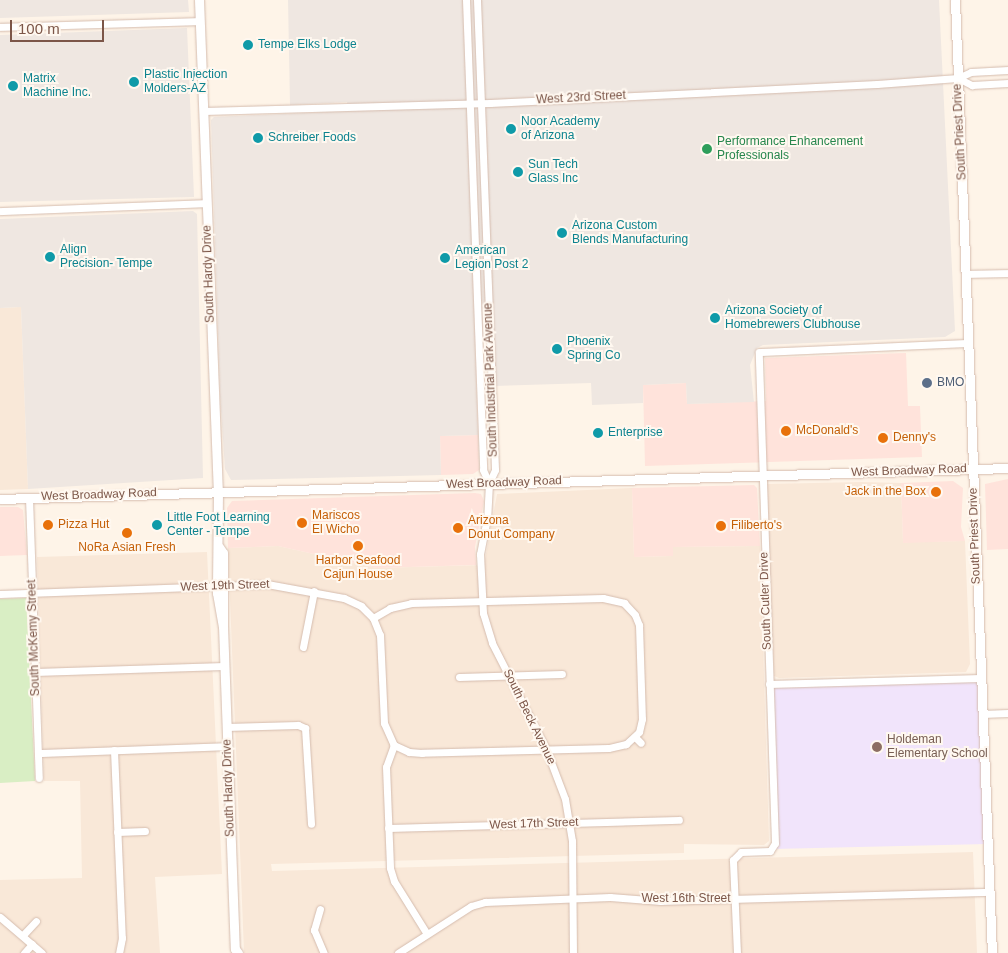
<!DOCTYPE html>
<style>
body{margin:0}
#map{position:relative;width:1008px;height:953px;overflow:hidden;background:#fef4e8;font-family:Arial,sans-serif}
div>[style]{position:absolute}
.residential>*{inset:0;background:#f9e8d8}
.commercial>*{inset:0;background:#ffe3db}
.industrial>*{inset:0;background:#efe7e1}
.education>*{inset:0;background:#f1e4fb}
.green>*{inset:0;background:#d9eec4}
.roads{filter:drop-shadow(0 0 1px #d5bcae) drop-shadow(0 0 1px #d5bcae)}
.street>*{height:7px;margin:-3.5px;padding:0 3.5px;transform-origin:3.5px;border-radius:3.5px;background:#fff}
.secondary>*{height:9px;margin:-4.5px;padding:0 4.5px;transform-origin:4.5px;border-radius:4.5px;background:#fff}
.dots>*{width:14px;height:14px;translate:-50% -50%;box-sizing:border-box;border:2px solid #fff8f0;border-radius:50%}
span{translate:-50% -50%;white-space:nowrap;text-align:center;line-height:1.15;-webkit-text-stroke:4px #fff8f0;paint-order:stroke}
.culture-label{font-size:12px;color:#0d838f}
.left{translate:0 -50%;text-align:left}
.street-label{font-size:12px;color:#7c5648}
.leisure-label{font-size:12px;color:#27864d}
.service-label{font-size:12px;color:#4e5e75}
.food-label{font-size:12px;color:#c56008}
.right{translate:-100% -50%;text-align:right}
.education-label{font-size:12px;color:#785e54}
.scale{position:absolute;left:10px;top:20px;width:94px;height:22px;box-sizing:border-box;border:2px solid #7c5648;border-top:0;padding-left:6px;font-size:15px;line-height:18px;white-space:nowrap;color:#7c5648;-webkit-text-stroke:4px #fff8f0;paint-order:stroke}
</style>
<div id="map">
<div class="residential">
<i style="clip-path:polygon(21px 307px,28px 489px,0 490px,0 308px)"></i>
<i style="clip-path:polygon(861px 482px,901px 483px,903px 542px,965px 541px,970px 664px,966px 672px,779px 678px,774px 676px,767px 484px)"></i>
<i style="clip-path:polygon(632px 488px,634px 557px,673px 556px,673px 547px,760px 546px,769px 841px,764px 845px,684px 844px,684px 853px,271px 864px,272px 871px,973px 852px,977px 953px,244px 953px,228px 548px,278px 546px,377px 568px,484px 565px,497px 494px)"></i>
<i style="clip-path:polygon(207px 552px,222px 874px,155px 877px,160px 953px,0 953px,0 880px,82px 878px,80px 781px,44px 781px,37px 557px)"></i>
</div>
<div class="commercial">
<i style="clip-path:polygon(906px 353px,908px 406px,920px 406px,922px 457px,645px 466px,643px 385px,686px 383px,687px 404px,766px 401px,765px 358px)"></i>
<i style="clip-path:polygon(478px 435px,479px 470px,473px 474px,441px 475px,440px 436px)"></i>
<i style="clip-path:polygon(1008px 479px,1008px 549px,987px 550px,985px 484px)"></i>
<i style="clip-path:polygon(953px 481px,963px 488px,961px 527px,965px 541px,903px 543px,901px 483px)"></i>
<i style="clip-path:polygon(754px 485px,757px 488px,760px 546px,673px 547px,673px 556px,634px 557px,632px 488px)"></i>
<i style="clip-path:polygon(475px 493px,481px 494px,484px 501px,475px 547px,476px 565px,377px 568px,278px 546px,228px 548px,227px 508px,232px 501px)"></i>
<i style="clip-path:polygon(0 507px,18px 507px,23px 510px,27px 555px,0 556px)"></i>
</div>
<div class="industrial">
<i style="clip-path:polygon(0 0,188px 0,189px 12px,0 18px)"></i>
<i style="clip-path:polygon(288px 0,939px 0,955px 331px,945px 337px,763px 345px,757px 348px,750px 365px,754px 402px,687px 404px,686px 383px,643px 385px,643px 403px,592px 405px,591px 383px,494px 386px,492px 339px,475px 340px,478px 435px,440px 436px,441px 475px,231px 480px,225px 469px,220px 395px,211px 120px,214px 117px,348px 111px,347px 102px,290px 105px)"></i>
<i style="clip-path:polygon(187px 28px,194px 197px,0 202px,0 35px)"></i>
<i style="clip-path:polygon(193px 211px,197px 214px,203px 478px,28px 489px,21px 307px,0 308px,0 219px)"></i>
</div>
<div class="education">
<i style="clip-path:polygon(980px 678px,987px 844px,773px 849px,769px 684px)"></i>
</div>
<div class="green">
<i style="clip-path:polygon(26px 598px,35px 781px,0 783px,0 599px)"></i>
</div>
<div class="roads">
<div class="street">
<i style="left:466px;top:0;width:470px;rotate:87.9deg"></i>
<i style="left:483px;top:470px;width:14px;rotate:65deg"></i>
<i style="left:477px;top:0;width:470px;rotate:87.8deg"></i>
<i style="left:495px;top:470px;width:14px;rotate:115deg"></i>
<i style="left:0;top:27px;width:199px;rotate:-1.7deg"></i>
<i style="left:958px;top:78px;width:16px;rotate:27deg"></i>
<i style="left:972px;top:85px;width:36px;rotate:-3deg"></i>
<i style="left:204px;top:111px;width:286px;rotate:-1.6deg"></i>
<i style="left:490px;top:103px;width:387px;rotate:-2.8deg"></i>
<i style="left:877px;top:84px;width:81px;rotate:-4.2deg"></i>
<i style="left:958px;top:78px;width:14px;rotate:-25deg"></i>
<i style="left:971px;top:72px;width:37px;rotate:-3deg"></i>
<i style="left:0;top:211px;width:206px;rotate:-2.2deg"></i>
<i style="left:966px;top:274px;width:42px;rotate:-1.4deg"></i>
<i style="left:489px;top:483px;width:35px;rotate:93deg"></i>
<i style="left:487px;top:518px;width:37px;rotate:101deg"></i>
<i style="left:480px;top:554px;width:59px;rotate:87.1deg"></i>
<i style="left:483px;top:613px;width:31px;rotate:73deg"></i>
<i style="left:492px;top:643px;width:119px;rotate:63deg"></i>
<i style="left:546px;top:749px;width:53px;rotate:69.2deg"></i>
<i style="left:565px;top:799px;width:43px;rotate:80.5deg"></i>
<i style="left:572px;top:841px;width:112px;rotate:89.5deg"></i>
<i style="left:29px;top:498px;width:280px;rotate:88deg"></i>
<i style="left:0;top:594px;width:267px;rotate:-2.1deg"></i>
<i style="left:267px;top:584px;width:78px;rotate:10.3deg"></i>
<i style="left:344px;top:598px;width:19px;rotate:25deg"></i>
<i style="left:361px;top:606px;width:17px;rotate:45deg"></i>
<i style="left:373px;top:618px;width:18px;rotate:68deg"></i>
<i style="left:380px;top:635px;width:88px;rotate:87.4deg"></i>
<i style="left:384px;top:723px;width:24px;rotate:66deg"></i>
<i style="left:394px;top:745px;width:23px;rotate:110deg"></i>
<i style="left:386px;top:767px;width:101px;rotate:87.7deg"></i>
<i style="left:390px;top:868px;width:14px;rotate:73deg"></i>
<i style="left:394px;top:881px;width:62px;rotate:58.1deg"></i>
<i style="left:373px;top:618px;width:20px;rotate:-30deg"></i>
<i style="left:390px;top:608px;width:22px;rotate:-13deg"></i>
<i style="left:411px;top:603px;width:192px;rotate:-1.5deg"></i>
<i style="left:603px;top:598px;width:22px;rotate:13deg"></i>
<i style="left:624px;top:603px;width:16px;rotate:47deg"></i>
<i style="left:635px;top:615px;width:11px;rotate:68deg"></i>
<i style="left:639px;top:625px;width:94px;rotate:88.2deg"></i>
<i style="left:642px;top:719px;width:13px;rotate:103deg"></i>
<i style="left:639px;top:732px;width:18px;rotate:137deg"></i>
<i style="left:626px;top:744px;width:18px;rotate:167deg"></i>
<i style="left:608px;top:748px;width:186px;rotate:178.5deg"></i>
<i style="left:422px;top:753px;width:13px;rotate:-176deg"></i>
<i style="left:409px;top:752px;width:17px;rotate:-155deg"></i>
<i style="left:303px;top:647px;width:57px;rotate:-78.9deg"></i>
<i style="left:35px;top:672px;width:189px;rotate:-1.8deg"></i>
<i style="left:459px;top:677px;width:103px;rotate:-1.7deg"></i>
<i style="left:769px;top:684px;width:211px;rotate:-1.6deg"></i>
<i style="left:982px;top:714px;width:26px;rotate:-2deg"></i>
<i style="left:226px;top:727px;width:72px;rotate:-1.6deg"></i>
<i style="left:298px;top:725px;width:8px;rotate:23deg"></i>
<i style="left:305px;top:728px;width:96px;rotate:86.4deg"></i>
<i style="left:635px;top:737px;width:8px;rotate:45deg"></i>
<i style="left:114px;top:750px;width:188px;rotate:87.6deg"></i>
<i style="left:122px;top:938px;width:15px;rotate:101deg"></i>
<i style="left:38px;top:753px;width:189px;rotate:-2.1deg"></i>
<i style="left:388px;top:828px;width:291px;rotate:-1.6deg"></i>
<i style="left:117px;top:832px;width:28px;rotate:-2deg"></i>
<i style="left:320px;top:909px;width:22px;rotate:106deg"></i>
<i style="left:314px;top:930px;width:25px;rotate:67deg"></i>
<i style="left:0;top:917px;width:55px;rotate:40.6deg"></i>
<i style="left:23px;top:935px;width:19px;rotate:-47deg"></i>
<i style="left:24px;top:953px;width:12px;rotate:-48deg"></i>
<i style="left:398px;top:953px;width:87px;rotate:-32.8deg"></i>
<i style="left:471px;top:906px;width:15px;rotate:-16deg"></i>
<i style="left:485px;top:902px;width:125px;rotate:-2.3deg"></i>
<i style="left:610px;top:897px;width:51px;rotate:4.5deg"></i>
<i style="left:661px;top:901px;width:328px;rotate:-1.6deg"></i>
<i style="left:737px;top:953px;width:93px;rotate:-92.5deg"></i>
<i style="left:733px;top:860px;width:11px;rotate:-45deg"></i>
<i style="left:741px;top:852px;width:29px;rotate:-2deg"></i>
<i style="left:770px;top:851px;width:9px;rotate:-58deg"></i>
<i style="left:775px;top:843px;width:491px;rotate:-91.9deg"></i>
<i style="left:759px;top:352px;width:210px;rotate:-2.5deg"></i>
</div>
<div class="secondary">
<i style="left:199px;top:0;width:492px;rotate:87.8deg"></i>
<i style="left:218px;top:492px;width:101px;rotate:90.6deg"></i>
<i style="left:217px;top:593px;width:34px;rotate:80deg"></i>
<i style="left:955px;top:0;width:954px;rotate:87.78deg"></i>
<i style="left:0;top:499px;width:1008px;rotate:-1.76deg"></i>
<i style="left:219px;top:547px;width:7px;rotate:56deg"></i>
<i style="left:223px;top:553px;width:73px;rotate:90deg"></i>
<i style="left:223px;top:626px;width:323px;rotate:87.9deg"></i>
<i style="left:235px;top:949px;width:5px;rotate:53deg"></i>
</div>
</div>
<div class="dots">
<i style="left:248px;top:45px;background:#0f9aa8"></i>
<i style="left:134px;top:82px;background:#0f9aa8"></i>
<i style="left:13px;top:86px;background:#0f9aa8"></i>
<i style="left:511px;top:129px;background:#0f9aa8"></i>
<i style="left:258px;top:138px;background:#0f9aa8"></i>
<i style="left:707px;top:149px;background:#2e9e5b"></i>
<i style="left:518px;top:172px;background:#0f9aa8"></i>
<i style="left:562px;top:233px;background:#0f9aa8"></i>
<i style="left:50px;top:257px;background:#0f9aa8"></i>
<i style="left:445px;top:258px;background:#0f9aa8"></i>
<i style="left:715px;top:318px;background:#0f9aa8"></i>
<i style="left:557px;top:349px;background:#0f9aa8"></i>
<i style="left:927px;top:383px;background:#5c6f8a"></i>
<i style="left:786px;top:431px;background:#e8710a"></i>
<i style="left:598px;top:433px;background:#0f9aa8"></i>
<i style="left:883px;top:438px;background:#e8710a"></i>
<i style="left:936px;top:492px;background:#e8710a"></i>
<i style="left:302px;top:523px;background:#e8710a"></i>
<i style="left:48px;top:525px;background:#e8710a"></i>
<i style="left:157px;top:525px;background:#0f9aa8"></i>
<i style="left:721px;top:526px;background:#e8710a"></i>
<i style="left:458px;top:528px;background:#e8710a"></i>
<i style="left:127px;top:533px;background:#e8710a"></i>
<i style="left:358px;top:546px;background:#e8710a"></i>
<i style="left:877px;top:747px;background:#8d6e63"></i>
</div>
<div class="culture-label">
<span class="left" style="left:258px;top:45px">Tempe Elks Lodge</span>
<span class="left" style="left:144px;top:82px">Plastic Injection<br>Molders-AZ</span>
<span class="left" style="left:23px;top:86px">Matrix<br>Machine Inc.</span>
<span class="left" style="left:521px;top:129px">Noor Academy<br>of Arizona</span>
<span class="left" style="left:268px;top:138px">Schreiber Foods</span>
<span class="left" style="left:528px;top:172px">Sun Tech<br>Glass Inc</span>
<span class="left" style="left:572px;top:233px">Arizona Custom<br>Blends Manufacturing</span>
<span class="left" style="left:60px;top:257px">Align<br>Precision- Tempe</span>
<span class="left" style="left:455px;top:258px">American<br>Legion Post 2</span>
<span class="left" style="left:725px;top:318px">Arizona Society of<br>Homebrewers Clubhouse</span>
<span class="left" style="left:567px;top:349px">Phoenix<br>Spring Co</span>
<span class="left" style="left:608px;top:433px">Enterprise</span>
<span class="left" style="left:167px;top:525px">Little Foot Learning<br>Center - Tempe</span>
</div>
<div class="street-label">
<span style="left:581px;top:98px;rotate:-3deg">West 23rd Street</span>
<span style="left:960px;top:132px;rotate:-93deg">South Priest Drive</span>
<span style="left:209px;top:274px;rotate:-92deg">South Hardy Drive</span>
<span style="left:491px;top:380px;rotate:-92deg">South Industrial Park Avenue</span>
<span style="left:909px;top:471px;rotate:-2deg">West Broadway Road</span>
<span style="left:504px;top:483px;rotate:-2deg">West Broadway Road</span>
<span style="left:99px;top:495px;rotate:-2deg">West Broadway Road</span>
<span style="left:975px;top:536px;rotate:-92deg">South Priest Drive</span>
<span style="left:225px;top:586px;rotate:-2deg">West 19th Street</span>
<span style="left:766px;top:601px;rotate:-92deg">South Cutler Drive</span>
<span style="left:34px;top:638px;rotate:-92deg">South McKemy Street</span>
<span style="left:529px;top:717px;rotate:64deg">South Beck Avenue</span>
<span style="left:229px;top:788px;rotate:-92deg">South Hardy Drive</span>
<span style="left:534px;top:824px;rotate:-2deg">West 17th Street</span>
<span style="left:686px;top:899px">West 16th Street</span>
</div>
<div class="leisure-label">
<span class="left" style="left:717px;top:149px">Performance Enhancement<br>Professionals</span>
</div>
<div class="service-label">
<span class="left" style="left:937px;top:383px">BMO</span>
</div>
<div class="food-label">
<span class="left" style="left:796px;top:431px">McDonald's</span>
<span class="left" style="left:893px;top:438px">Denny's</span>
<span class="right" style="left:926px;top:492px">Jack in the Box</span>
<span class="left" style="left:312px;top:523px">Mariscos<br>El Wicho</span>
<span class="left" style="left:468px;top:528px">Arizona<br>Donut Company</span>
<span class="left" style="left:58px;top:525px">Pizza Hut</span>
<span class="left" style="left:731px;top:526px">Filiberto's</span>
<span style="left:127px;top:548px">NoRa Asian Fresh</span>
<span style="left:358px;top:568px">Harbor Seafood<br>Cajun House</span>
</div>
<div class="education-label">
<span class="left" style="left:887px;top:747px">Holdeman<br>Elementary School</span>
</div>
<div class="scale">100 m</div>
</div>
